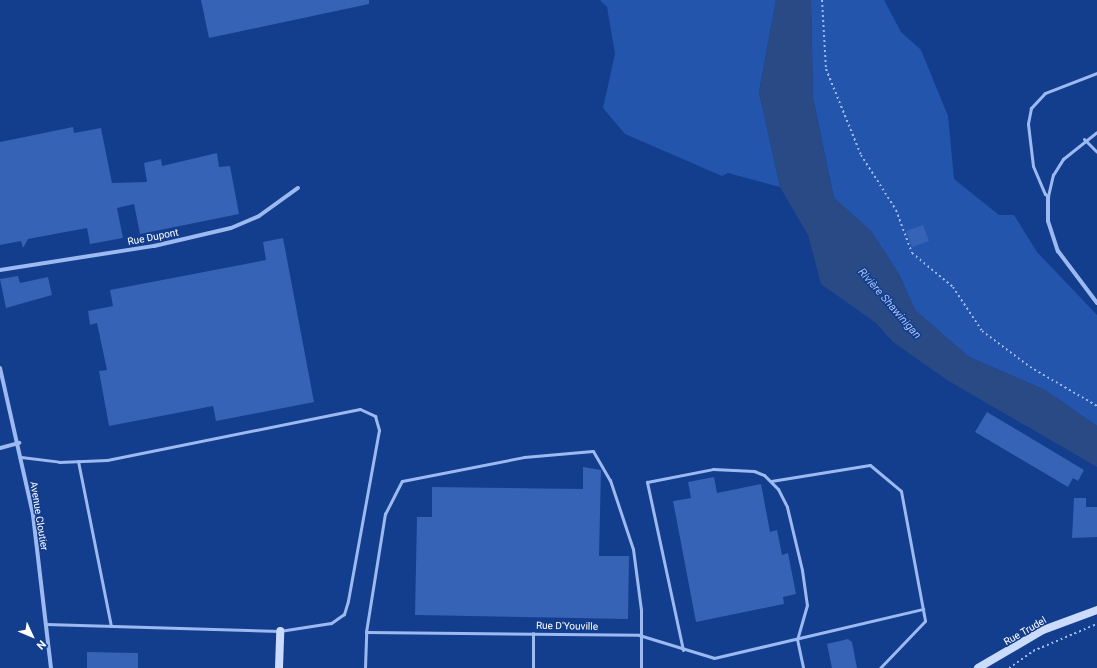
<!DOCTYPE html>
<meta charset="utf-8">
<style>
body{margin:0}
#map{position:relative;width:1097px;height:668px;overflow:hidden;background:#133d8d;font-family:Roboto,sans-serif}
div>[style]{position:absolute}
.green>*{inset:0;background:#2455ad}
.water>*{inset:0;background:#2a4a86}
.building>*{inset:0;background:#3663b5}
.path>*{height:2px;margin-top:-1px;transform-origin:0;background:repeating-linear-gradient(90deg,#9cbaf1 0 2px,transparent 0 5px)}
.lane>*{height:3px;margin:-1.5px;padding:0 1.5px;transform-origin:1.5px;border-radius:1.5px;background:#9cbaf1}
.street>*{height:4px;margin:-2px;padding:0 2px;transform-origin:2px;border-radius:2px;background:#9cbaf1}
.secondary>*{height:8px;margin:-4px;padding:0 4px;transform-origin:4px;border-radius:4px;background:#cadbfc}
span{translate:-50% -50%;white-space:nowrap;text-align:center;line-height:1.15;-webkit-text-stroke:3px #133d8d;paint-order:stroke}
.street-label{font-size:10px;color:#fff}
.water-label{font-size:11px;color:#a8c5f8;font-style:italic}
.north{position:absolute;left:12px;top:616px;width:40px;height:40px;-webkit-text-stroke:3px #133d8d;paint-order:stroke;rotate:134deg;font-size:11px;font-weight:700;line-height:16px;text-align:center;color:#fff}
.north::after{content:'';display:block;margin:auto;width:14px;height:18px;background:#fff;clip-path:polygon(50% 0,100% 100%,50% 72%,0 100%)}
</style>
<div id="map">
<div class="green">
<i style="clip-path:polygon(600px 0,776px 0,759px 92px,780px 187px,728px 173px,722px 176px,625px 134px,603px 108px,615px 54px,607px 7px)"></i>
<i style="clip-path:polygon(811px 0,884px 0,901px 32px,921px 50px,948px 116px,954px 179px,999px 215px,1014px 215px,1037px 252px,1097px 315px,1097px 426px,1045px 390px,969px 357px,915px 310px,899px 274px,871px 231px,834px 198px,813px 98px)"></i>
</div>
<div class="water">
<i style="clip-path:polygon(776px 0,811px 0,813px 98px,834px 198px,871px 231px,899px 274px,915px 310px,969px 357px,1045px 390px,1097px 426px,1097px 467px,947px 380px,893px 342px,876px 323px,821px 284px,808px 235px,780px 187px,759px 92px)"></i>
</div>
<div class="building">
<i style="clip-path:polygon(201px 0,369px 0,369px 4px,209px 38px)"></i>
<i style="clip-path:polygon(73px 127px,74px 133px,101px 128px,112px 183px,147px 182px,144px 163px,161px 159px,162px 166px,217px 153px,219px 167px,230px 166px,239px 214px,140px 234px,134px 204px,117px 208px,123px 238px,90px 244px,87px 228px,28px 239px,23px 248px,21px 241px,0 245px,0 142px)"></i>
<i style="clip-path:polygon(923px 225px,929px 241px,912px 247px,906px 231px)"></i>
<i style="clip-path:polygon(283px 238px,314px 402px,216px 421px,213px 406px,109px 426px,99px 371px,107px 370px,97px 323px,90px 325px,88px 311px,113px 306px,110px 290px,266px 260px,263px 242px)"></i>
<i style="clip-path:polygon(18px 276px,20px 283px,48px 277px,52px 295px,6px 308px,0 279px)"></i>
<i style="clip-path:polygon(987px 412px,1084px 470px,1078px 481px,1073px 478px,1068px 487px,975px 432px)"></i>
<i style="clip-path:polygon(583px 467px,601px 470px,599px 556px,629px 556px,628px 619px,415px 615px,417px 517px,432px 517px,432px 487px,583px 489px)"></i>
<i style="clip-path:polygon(714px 477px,717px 493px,761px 484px,770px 532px,777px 530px,782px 555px,788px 553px,796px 594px,783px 597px,784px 604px,696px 622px,673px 501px,691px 498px,688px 482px)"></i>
<i style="clip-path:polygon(1074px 498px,1086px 498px,1086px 507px,1097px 507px,1097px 537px,1072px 538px)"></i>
<i style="clip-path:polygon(848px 639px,852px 642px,857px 668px,832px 668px,827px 644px)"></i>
<i style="clip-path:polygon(87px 652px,138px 653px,138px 668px,87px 668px)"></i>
</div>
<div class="path">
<i style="left:822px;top:0;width:69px;rotate:86.7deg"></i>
<i style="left:826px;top:69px;width:93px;rotate:67.9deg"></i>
<i style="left:861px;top:155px;width:65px;rotate:57.5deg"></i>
<i style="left:896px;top:210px;width:46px;rotate:69.6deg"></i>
<i style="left:912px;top:253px;width:53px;rotate:39.7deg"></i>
<i style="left:953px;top:287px;width:53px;rotate:56.6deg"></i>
<i style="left:982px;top:331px;width:60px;rotate:36.9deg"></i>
<i style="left:1030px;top:367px;width:78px;rotate:30.2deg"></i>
<i style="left:1009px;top:668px;width:29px;rotate:-35deg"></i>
<i style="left:1033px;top:651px;width:69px;rotate:-22.9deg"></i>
</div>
<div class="lane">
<i style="left:1097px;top:73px;width:56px;rotate:159deg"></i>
<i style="left:1045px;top:93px;width:21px;rotate:133deg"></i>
<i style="left:1031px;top:108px;width:16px;rotate:101deg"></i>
<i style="left:1028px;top:124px;width:42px;rotate:83.2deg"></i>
<i style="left:1033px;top:166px;width:30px;rotate:67deg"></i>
<i style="left:1045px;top:194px;width:4px;rotate:34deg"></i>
<i style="left:1048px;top:196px;width:22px;rotate:-77deg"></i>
<i style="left:1053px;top:175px;width:19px;rotate:-58deg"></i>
<i style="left:1063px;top:159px;width:43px;rotate:-38.5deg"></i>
<i style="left:1084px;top:139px;width:18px;rotate:45deg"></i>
<i style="left:21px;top:457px;width:38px;rotate:7deg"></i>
<i style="left:59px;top:462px;width:48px;rotate:-2.4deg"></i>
<i style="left:107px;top:460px;width:258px;rotate:-11.4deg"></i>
<i style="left:360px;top:409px;width:17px;rotate:25deg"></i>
<i style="left:375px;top:416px;width:15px;rotate:74deg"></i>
<i style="left:379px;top:430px;width:174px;rotate:100.3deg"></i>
<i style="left:348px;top:601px;width:14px;rotate:107deg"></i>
<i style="left:344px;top:614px;width:16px;rotate:145deg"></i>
<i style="left:331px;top:623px;width:52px;rotate:171.1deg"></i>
<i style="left:280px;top:631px;width:234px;rotate:-178.3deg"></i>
<i style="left:78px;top:461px;width:168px;rotate:78.7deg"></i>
<i style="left:771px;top:481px;width:100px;rotate:-9.2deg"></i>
<i style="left:870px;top:465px;width:40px;rotate:40deg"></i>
<i style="left:901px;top:491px;width:132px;rotate:79.5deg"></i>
<i style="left:925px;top:621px;width:65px;rotate:133.8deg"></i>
<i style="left:366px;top:632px;width:120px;rotate:-80.9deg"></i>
<i style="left:385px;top:514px;width:37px;rotate:-63deg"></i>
<i style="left:402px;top:481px;width:124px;rotate:-11.1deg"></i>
<i style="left:524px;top:457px;width:69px;rotate:-5deg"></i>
<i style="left:593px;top:451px;width:34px;rotate:60deg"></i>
<i style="left:610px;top:480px;width:73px;rotate:71.6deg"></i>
<i style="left:633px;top:549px;width:62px;rotate:82.5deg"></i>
<i style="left:641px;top:610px;width:58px;rotate:90deg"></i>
<i style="left:683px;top:650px;width:172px;rotate:-102.1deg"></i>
<i style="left:647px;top:482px;width:67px;rotate:-11.1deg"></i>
<i style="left:713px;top:469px;width:41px;rotate:2.8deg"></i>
<i style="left:754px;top:471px;width:11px;rotate:22deg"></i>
<i style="left:764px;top:475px;width:20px;rotate:45deg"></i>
<i style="left:778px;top:489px;width:20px;rotate:63deg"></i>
<i style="left:787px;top:507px;width:65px;rotate:76.6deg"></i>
<i style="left:802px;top:570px;width:35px;rotate:82deg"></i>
<i style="left:807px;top:605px;width:35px;rotate:106deg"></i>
<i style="left:797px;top:639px;width:30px;rotate:78deg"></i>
<i style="left:365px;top:668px;width:36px;rotate:-88deg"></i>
<i style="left:366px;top:632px;width:273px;rotate:0.6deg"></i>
<i style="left:639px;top:635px;width:78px;rotate:17deg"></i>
<i style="left:714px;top:658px;width:215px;rotate:-13.2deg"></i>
<i style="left:533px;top:668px;width:35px;rotate:-90deg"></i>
</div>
<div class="street">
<i style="left:1048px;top:196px;width:25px;rotate:90deg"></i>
<i style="left:1048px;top:221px;width:32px;rotate:72deg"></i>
<i style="left:1058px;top:251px;width:65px;rotate:53.1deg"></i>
<i style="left:0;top:270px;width:156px;rotate:-8.9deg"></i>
<i style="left:154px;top:246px;width:79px;rotate:-13.2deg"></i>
<i style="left:231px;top:228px;width:30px;rotate:-23deg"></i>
<i style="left:259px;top:216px;width:48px;rotate:-35.7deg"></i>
<i style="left:0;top:368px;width:151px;rotate:77.3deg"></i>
<i style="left:33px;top:515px;width:154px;rotate:83.3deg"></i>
<i style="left:0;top:448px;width:20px;rotate:-15deg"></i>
</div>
<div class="secondary">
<i style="left:279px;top:668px;width:37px;rotate:-88deg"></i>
<i style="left:978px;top:668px;width:75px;rotate:-30.3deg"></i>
<i style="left:1043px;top:630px;width:58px;rotate:-20.3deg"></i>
</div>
<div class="street-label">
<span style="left:153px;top:237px;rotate:-11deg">Rue Dupont</span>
<span style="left:39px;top:516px;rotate:81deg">Avenue Cloutier</span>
<span style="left:567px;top:626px;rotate:1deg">Rue D'Youville</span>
<span style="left:1025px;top:631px;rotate:-30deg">Rue Trudel</span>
</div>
<div class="water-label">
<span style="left:889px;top:304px;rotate:49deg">Rivière Shawinigan</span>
</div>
<div class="north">N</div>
</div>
